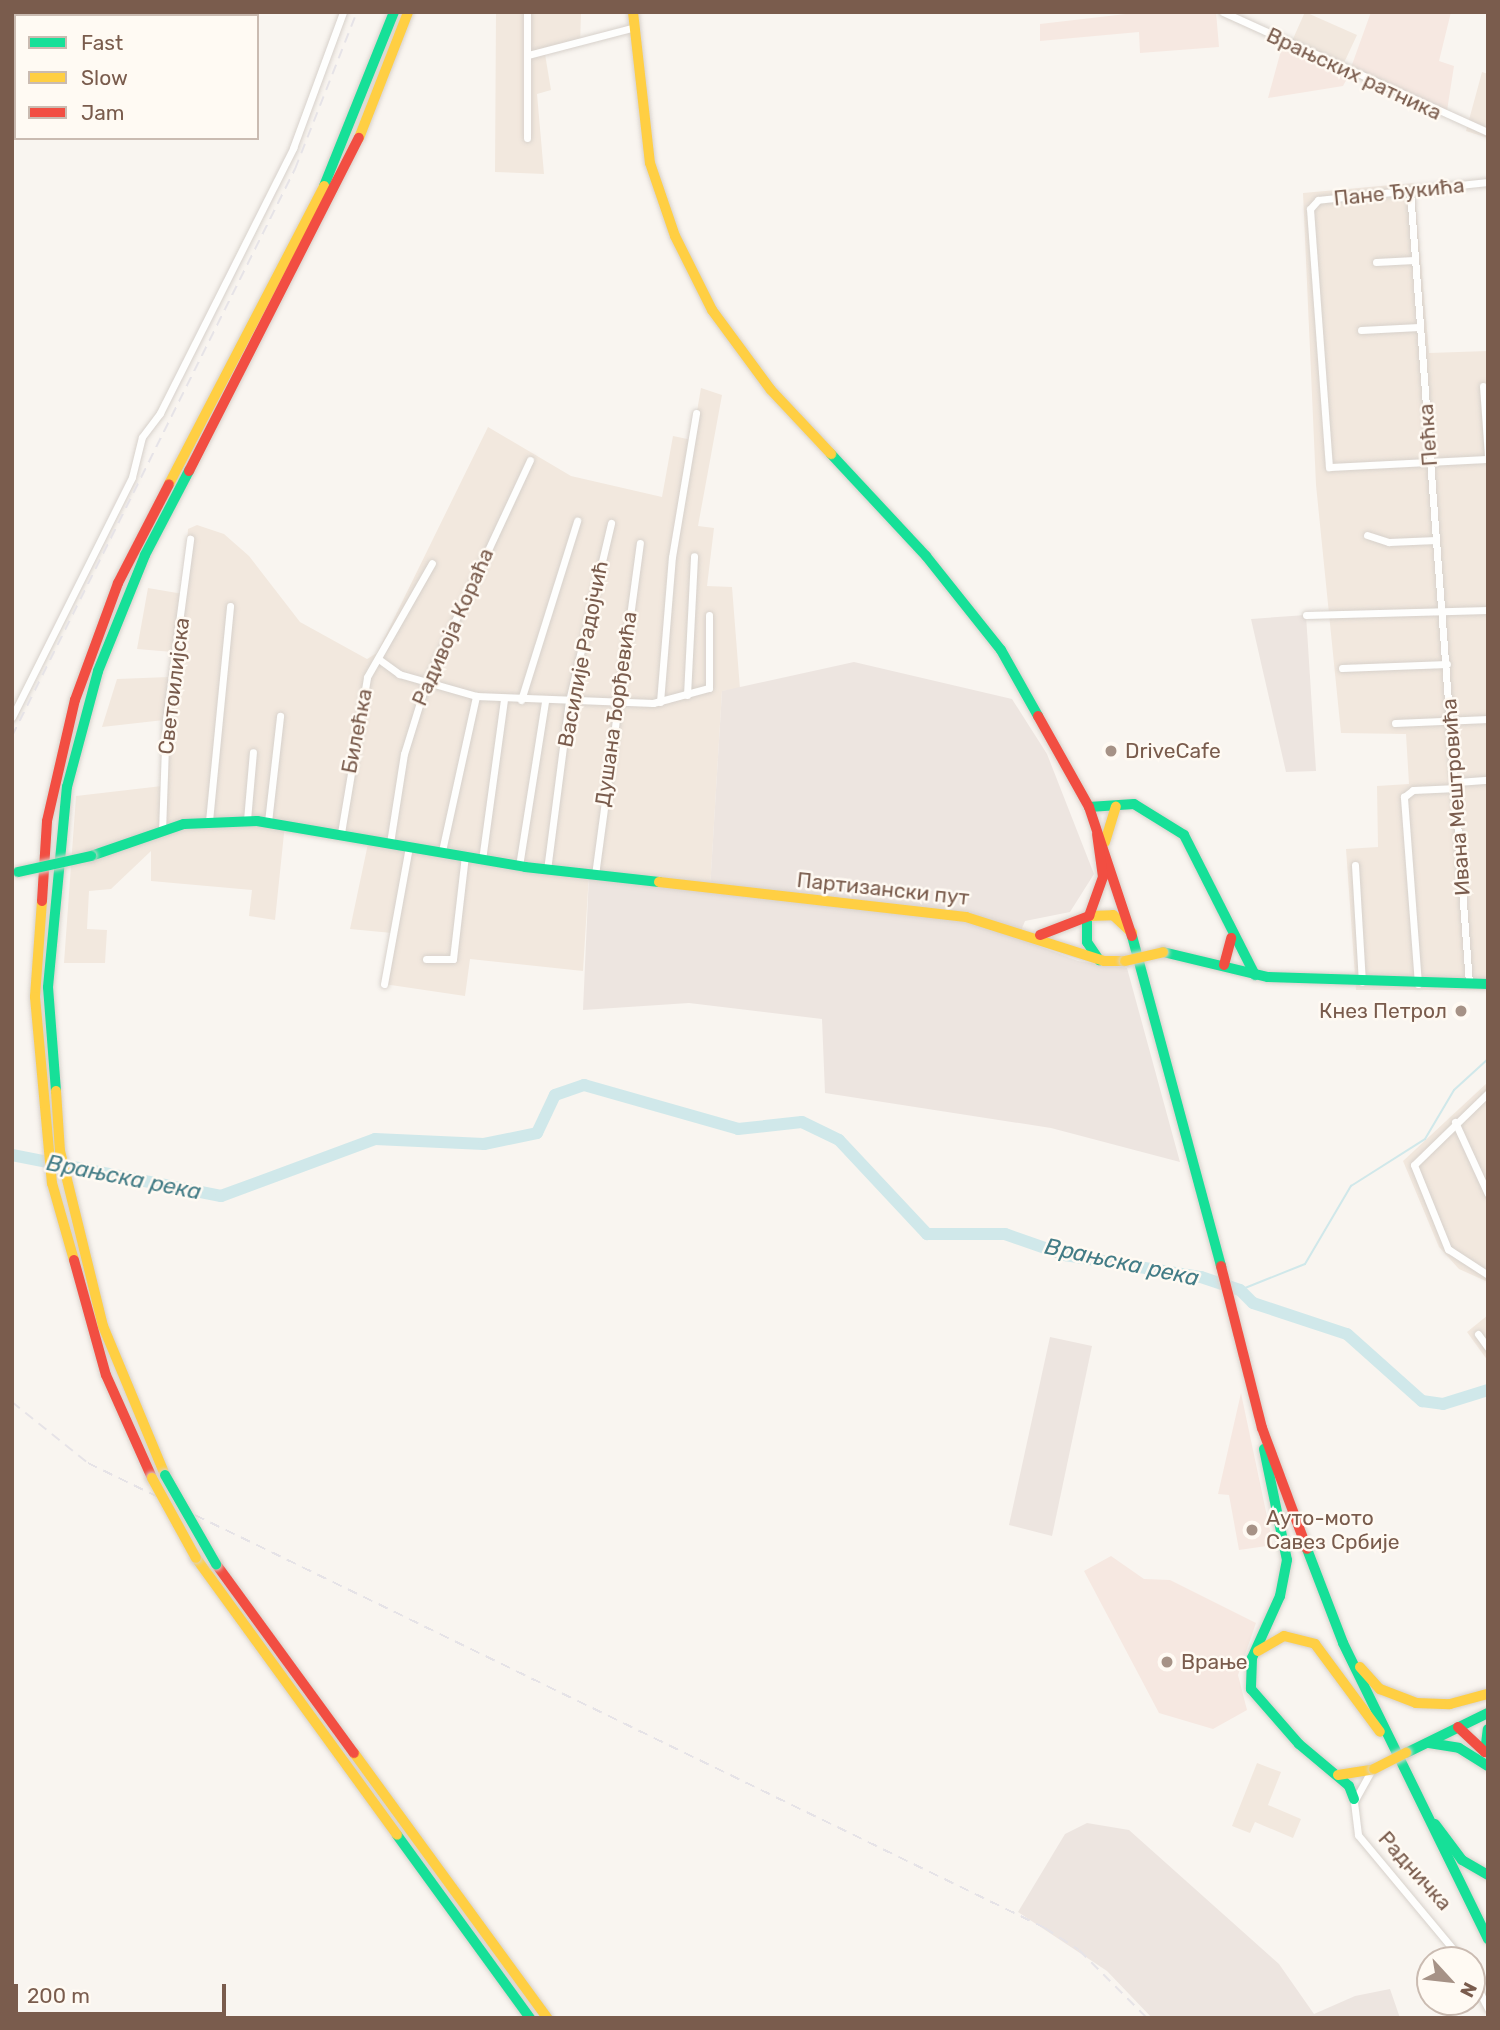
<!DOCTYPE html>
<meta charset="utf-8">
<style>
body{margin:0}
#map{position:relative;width:1500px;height:2030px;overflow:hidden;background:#f9f5f0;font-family:Rubik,sans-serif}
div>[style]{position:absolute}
.residential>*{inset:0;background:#f2e8de}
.commercial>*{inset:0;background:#f6e8e1}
.industrial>*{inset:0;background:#ede5e0}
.stream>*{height:2px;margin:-1px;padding:0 1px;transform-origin:1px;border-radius:1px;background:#d0e8ea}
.river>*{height:12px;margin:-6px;padding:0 6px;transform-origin:6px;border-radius:6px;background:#d0e8ea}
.roads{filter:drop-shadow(0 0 2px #d7d1cb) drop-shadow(0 0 2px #d7d1cb)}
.street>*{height:7px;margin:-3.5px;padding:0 3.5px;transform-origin:3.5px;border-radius:3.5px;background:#fefefd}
.fast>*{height:10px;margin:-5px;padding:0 5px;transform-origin:5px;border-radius:5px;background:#16e098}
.slow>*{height:10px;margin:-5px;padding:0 5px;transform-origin:5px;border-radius:5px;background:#ffcf43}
.jam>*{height:10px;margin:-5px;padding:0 5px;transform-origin:5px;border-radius:5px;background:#f24e42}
.rail>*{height:2px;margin-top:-1px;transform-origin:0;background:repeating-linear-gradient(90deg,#e6e3e7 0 10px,transparent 0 17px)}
.bridges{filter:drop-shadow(0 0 2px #d9d2cb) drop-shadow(0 0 2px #d9d2cb)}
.fast-bridge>*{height:10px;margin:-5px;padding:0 5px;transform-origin:5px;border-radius:5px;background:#16e098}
.slow-bridge>*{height:10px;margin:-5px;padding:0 5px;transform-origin:5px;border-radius:5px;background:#ffcf43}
.dots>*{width:19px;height:19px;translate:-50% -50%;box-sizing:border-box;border:4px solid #fffaf3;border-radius:50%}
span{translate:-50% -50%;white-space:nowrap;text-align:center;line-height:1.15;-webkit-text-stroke:5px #fffaf3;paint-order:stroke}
.street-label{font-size:21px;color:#7a5c4d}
.poi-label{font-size:21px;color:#7a5c4d}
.left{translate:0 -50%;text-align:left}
.right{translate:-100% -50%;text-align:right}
.water-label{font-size:23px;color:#437c86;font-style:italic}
.frame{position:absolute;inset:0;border:14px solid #7a5c4d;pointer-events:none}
.legend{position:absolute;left:14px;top:14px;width:245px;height:126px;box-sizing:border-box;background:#fffaf3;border:2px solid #cabbb1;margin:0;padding:9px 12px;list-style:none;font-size:21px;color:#7a5c4d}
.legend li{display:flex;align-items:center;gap:14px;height:35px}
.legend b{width:35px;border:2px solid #cabbb1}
.north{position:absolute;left:1416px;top:1946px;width:70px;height:70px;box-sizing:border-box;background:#fffaf3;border:2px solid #cabbb1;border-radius:50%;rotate:117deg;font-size:19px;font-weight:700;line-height:28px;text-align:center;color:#7a5c4d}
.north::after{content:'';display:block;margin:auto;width:24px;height:32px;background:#a69286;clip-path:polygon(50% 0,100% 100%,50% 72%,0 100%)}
.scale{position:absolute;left:14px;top:1984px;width:212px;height:32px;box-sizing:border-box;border:4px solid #7a5c4d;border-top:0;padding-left:9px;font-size:21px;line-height:24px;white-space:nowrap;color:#7a5c4d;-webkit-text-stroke:5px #fffaf3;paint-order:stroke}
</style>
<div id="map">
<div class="residential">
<i style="clip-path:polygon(496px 12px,581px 12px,580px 46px,545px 54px,551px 90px,537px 94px,544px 174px,495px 172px)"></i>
<i style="clip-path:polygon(1305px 12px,1357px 35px,1343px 65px,1292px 41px)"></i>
<i style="clip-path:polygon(1482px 72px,1488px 74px,1488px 138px,1466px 131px)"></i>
<i style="clip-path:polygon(1414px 183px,1429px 353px,1488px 351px,1488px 990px,1356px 990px,1346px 849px,1378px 847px,1377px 786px,1409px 784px,1406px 734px,1341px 733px,1316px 485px,1303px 193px)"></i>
<i style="clip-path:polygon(701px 388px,722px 395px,698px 526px,714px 528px,707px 586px,732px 587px,740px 689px,722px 691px,710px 890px,589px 874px,583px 971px,470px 959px,465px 996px,384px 984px,392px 933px,350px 929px,369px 839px,285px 824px,275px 920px,249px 916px,252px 890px,151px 881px,151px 851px,111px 889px,89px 891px,87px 929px,107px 930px,105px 963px,64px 963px,76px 796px,162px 786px,164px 720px,102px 727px,117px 679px,169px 677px,173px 652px,137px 649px,148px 588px,183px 594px,188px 529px,197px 525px,224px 534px,249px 556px,300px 622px,367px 659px,377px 653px,488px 427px,571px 476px,662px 497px,673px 436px,692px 440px)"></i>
<i style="clip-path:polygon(1488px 1082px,1488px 1282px,1459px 1269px,1439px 1247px,1403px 1161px)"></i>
<i style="clip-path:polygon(1488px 1315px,1488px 1361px,1467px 1332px)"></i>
<i style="clip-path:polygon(1257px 1763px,1281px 1772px,1268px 1805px,1301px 1819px,1293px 1838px,1255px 1822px,1250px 1833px,1232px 1826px)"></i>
</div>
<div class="commercial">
<i style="clip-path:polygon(1143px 12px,1216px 12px,1219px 47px,1140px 53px,1139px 32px,1040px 41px,1040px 24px)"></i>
<i style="clip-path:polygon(1371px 12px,1451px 12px,1439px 61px,1454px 66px,1446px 117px,1350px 73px,1343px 86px,1268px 98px,1283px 43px,1349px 73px)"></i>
<i style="clip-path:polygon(1241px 1393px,1273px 1545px,1239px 1550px,1229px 1495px,1218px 1494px)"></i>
<i style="clip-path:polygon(1111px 1556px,1144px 1579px,1170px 1580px,1256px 1623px,1238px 1675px,1247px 1710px,1213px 1729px,1159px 1713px,1084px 1571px)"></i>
</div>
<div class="industrial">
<i style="clip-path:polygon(1306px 615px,1316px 771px,1286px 772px,1251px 619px)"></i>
<i style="clip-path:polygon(854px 662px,1012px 699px,1047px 754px,1094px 874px,1070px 912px,1025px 921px,1018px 938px,1078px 961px,1127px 968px,1180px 1162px,1051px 1128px,825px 1093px,822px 1019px,689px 1003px,583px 1010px,589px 874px,710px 889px,722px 691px)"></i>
<i style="clip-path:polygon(1050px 1337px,1092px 1346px,1052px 1536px,1009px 1525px)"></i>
<i style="clip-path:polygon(1087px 1823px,1129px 1830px,1279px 1964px,1314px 2014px,1355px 1996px,1390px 1989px,1400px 2018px,1152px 2018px,1107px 1971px,1018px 1912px,1065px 1834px)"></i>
</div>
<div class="stream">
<i style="left:1240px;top:1290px;width:70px;rotate:-21.8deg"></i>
<i style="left:1305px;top:1264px;width:91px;rotate:-59.5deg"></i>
<i style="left:1351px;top:1186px;width:88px;rotate:-32.4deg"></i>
<i style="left:1425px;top:1139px;width:57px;rotate:-59.4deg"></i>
<i style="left:1454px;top:1090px;width:46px;rotate:-42.4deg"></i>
</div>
<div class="river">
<i style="left:12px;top:1155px;width:213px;rotate:11.1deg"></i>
<i style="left:221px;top:1196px;width:164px;rotate:-20.3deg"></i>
<i style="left:375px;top:1139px;width:109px;rotate:2.6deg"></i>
<i style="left:484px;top:1144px;width:54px;rotate:-11.7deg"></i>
<i style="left:537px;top:1133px;width:42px;rotate:-64.7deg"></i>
<i style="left:555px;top:1095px;width:31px;rotate:-19deg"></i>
<i style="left:584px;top:1085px;width:160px;rotate:15.9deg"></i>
<i style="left:738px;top:1129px;width:64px;rotate:-6.2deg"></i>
<i style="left:802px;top:1122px;width:41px;rotate:25.9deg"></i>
<i style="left:839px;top:1140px;width:129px;rotate:46.9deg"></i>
<i style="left:927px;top:1234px;width:78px"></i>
<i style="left:1005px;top:1234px;width:64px;rotate:19.3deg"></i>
<i style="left:1065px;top:1255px;width:138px;rotate:9.2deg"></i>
<i style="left:1201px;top:1277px;width:41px;rotate:18.4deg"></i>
<i style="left:1240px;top:1290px;width:18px;rotate:45deg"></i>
<i style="left:1253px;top:1303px;width:99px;rotate:18.3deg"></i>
<i style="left:1347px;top:1334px;width:101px;rotate:41.8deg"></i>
<i style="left:1422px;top:1401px;width:21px;rotate:8deg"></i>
<i style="left:1443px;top:1404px;width:47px;rotate:-17.3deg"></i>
</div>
<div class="roads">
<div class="street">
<i style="left:1223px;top:12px;width:291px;rotate:24.4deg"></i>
<i style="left:528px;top:55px;width:107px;rotate:-14.6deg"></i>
<i style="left:527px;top:138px;width:126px;rotate:-90deg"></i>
<i style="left:1488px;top:182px;width:171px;rotate:174deg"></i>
<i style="left:1318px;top:200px;width:12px;rotate:132deg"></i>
<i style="left:1310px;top:209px;width:259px;rotate:85.8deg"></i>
<i style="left:1329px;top:467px;width:159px;rotate:-2.9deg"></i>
<i style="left:1410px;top:191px;width:795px;rotate:85.74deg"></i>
<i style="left:1376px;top:262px;width:38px;rotate:-3deg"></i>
<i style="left:1361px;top:330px;width:58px;rotate:-3deg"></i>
<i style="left:1483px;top:386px;width:70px;rotate:85.9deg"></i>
<i style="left:1367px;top:535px;width:23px;rotate:18deg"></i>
<i style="left:1389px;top:542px;width:47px;rotate:-2.4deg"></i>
<i style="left:1306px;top:615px;width:182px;rotate:-1.6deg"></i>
<i style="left:380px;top:660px;width:24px;rotate:36deg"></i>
<i style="left:399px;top:674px;width:80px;rotate:15.9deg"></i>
<i style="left:476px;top:696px;width:177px;rotate:2.3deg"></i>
<i style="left:653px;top:703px;width:58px;rotate:-15deg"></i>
<i style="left:709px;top:688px;width:73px;rotate:-90deg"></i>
<i style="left:1342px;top:668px;width:105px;rotate:-2.2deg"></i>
<i style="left:687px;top:695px;width:139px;rotate:-87.1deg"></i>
<i style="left:521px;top:700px;width:188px;rotate:-72.6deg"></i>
<i style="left:660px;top:702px;width:145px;rotate:-85.3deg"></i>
<i style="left:672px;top:557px;width:146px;rotate:-80.5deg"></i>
<i style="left:12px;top:717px;width:268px;rotate:-63.4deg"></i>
<i style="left:132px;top:477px;width:41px;rotate:-76deg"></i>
<i style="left:142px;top:437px;width:30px;rotate:-53deg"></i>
<i style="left:160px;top:413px;width:297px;rotate:-63.3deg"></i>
<i style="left:293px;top:148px;width:145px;rotate:-69.8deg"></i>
<i style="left:1395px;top:723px;width:93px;rotate:-2.5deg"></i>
<i style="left:1457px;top:782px;width:31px;rotate:-4deg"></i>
<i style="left:247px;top:820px;width:68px;rotate:-85deg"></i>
<i style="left:209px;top:821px;width:216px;rotate:-84.4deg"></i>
<i style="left:268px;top:822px;width:107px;rotate:-83.5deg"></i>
<i style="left:162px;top:832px;width:112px;rotate:-88deg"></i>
<i style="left:166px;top:720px;width:183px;rotate:-82.4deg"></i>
<i style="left:341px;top:833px;width:158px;rotate:-80.5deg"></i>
<i style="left:367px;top:677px;width:131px;rotate:-60.3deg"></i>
<i style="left:390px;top:843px;width:90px;rotate:-81.1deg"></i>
<i style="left:404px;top:754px;width:74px;rotate:-72.8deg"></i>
<i style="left:426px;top:683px;width:246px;rotate:-65deg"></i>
<i style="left:442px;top:851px;width:159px;rotate:-77.6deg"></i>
<i style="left:482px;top:860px;width:162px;rotate:-82.2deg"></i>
<i style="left:1355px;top:865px;width:117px;rotate:86.6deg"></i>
<i style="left:519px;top:866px;width:167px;rotate:-81deg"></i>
<i style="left:547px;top:870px;width:170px;rotate:-82.6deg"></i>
<i style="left:569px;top:701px;width:183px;rotate:-76.7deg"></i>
<i style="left:595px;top:875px;width:335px;rotate:-82.3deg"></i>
<i style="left:426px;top:959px;width:27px"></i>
<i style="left:453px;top:959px;width:104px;rotate:-83.4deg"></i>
<i style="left:384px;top:984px;width:140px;rotate:-79.7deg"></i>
<i style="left:1418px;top:984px;width:188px;rotate:-94.3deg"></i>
<i style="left:1404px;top:797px;width:11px;rotate:-38deg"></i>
<i style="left:1413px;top:790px;width:44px;rotate:-2.6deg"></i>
<i style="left:1488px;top:1093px;width:103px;rotate:135.8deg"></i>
<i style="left:1414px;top:1165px;width:91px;rotate:68deg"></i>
<i style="left:1448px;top:1249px;width:48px;rotate:33deg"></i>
<i style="left:1455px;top:1122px;width:79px;rotate:65.4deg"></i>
<i style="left:1478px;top:1334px;width:17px;rotate:54deg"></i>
<i style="left:1371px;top:1771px;width:35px;rotate:119deg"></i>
<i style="left:1354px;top:1802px;width:33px;rotate:83deg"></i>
<i style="left:1358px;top:1835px;width:163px;rotate:50.2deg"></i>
<i style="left:1472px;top:1977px;width:35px;rotate:63deg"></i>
</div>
<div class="fast">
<i style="left:324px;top:186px;width:188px;rotate:-68.1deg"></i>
<i style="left:831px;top:454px;width:139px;rotate:47deg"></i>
<i style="left:926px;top:556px;width:120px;rotate:51.4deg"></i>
<i style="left:1001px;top:650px;width:76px;rotate:60.7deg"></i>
<i style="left:1089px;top:807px;width:45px;rotate:-3.8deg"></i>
<i style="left:1134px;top:804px;width:59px;rotate:31.8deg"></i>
<i style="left:1184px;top:835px;width:157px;rotate:63.1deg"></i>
<i style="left:91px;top:856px;width:98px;rotate:-19deg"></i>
<i style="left:184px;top:824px;width:73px;rotate:-2.4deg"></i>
<i style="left:257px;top:821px;width:272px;rotate:9.7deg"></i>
<i style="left:525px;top:867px;width:135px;rotate:6.4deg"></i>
<i style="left:1087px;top:919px;width:23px;rotate:90deg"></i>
<i style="left:1087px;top:942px;width:22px;rotate:56deg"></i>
<i style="left:1132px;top:936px;width:342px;rotate:74.9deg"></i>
<i style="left:1163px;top:952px;width:108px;rotate:13.4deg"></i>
<i style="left:1268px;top:977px;width:220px;rotate:1.8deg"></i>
<i style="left:56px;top:1091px;width:104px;rotate:-94.4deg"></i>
<i style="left:48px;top:987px;width:201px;rotate:-84.6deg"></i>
<i style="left:67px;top:787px;width:120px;rotate:-75deg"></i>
<i style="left:98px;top:671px;width:125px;rotate:-67.9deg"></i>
<i style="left:145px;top:555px;width:95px;rotate:-62.4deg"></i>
<i style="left:1264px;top:1449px;width:113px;rotate:78.3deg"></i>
<i style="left:1287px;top:1560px;width:37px;rotate:101deg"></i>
<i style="left:1280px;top:1596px;width:68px;rotate:114.3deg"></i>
<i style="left:1252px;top:1658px;width:31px;rotate:92deg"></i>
<i style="left:1251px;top:1689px;width:73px;rotate:48.9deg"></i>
<i style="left:1299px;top:1744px;width:65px;rotate:40deg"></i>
<i style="left:1349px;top:1786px;width:14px;rotate:69deg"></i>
<i style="left:1307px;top:1549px;width:101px;rotate:69deg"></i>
<i style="left:1343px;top:1643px;width:330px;rotate:63.9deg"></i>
<i style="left:1429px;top:1743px;width:30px;rotate:9deg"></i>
<i style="left:1459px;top:1748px;width:34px;rotate:32deg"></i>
<i style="left:1485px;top:1752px;width:23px;rotate:-83deg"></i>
<i style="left:1406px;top:1753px;width:91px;rotate:-26deg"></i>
<i style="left:1435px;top:1824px;width:45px;rotate:53.1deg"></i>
<i style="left:1462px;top:1860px;width:30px;rotate:30deg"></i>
<i style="left:397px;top:1835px;width:226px;rotate:54deg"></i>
</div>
<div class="slow">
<i style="left:633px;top:12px;width:152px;rotate:83.6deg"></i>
<i style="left:650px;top:163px;width:77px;rotate:71.1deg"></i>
<i style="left:675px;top:236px;width:83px;rotate:63.4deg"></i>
<i style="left:712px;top:310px;width:99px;rotate:53.6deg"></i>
<i style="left:771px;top:390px;width:88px;rotate:46.8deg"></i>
<i style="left:359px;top:138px;width:135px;rotate:-68.7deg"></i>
<i style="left:169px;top:484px;width:336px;rotate:-62.5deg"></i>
<i style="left:1105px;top:842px;width:37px;rotate:-73deg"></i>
<i style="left:659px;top:882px;width:309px;rotate:6.5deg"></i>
<i style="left:966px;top:917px;width:145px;rotate:17.7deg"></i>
<i style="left:1104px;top:961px;width:21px"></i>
<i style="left:42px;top:901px;width:96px;rotate:94.2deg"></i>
<i style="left:35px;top:997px;width:187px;rotate:84.8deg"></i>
<i style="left:52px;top:1183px;width:80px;rotate:74.1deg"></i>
<i style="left:1089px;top:916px;width:24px;rotate:-2deg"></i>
<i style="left:1113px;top:915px;width:26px;rotate:43deg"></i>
<i style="left:56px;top:1091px;width:60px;rotate:86.2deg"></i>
<i style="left:60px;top:1151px;width:180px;rotate:76.2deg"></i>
<i style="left:103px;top:1326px;width:161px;rotate:67.4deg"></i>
<i style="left:196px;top:1558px;width:342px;rotate:54deg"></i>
<i style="left:1258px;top:1651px;width:30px;rotate:-30deg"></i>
<i style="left:1284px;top:1636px;width:32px;rotate:14deg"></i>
<i style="left:1315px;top:1644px;width:109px;rotate:53.5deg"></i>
<i style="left:1360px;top:1667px;width:30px;rotate:48deg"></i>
<i style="left:1380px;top:1689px;width:39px;rotate:21deg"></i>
<i style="left:1416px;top:1703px;width:34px;rotate:2deg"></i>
<i style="left:1450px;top:1704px;width:39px;rotate:-15deg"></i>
<i style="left:354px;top:1753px;width:328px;rotate:53.9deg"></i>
<i style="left:1338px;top:1775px;width:36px;rotate:-9deg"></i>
</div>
<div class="jam">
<i style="left:189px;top:471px;width:374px;rotate:-63deg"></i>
<i style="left:1038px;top:716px;width:104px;rotate:60.7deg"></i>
<i style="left:1089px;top:807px;width:136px;rotate:71.6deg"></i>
<i style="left:42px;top:901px;width:80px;rotate:-86.4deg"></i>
<i style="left:47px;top:821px;width:124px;rotate:-77deg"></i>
<i style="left:75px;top:700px;width:125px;rotate:-69.8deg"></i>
<i style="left:118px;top:583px;width:111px;rotate:-62.7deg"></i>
<i style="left:1040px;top:935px;width:53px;rotate:-21.2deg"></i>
<i style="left:1089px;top:916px;width:41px;rotate:-70.3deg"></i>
<i style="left:1103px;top:877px;width:43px;rotate:-97.9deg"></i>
<i style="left:1224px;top:965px;width:28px;rotate:-75deg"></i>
<i style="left:74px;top:1260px;width:119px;rotate:74.5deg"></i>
<i style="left:106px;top:1375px;width:113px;rotate:65.9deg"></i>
<i style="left:1221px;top:1266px;width:167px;rotate:75.8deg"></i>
<i style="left:1262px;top:1428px;width:129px;rotate:69.6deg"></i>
<i style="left:216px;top:1564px;width:234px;rotate:53.9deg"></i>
<i style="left:1458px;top:1727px;width:37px;rotate:43deg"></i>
</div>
</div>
<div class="rail">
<i style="left:12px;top:736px;width:634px;rotate:-63.48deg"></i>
<i style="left:295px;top:169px;width:169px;rotate:-68.5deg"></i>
<i style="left:12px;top:1402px;width:97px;rotate:38.8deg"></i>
<i style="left:88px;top:1463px;width:1064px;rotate:25.91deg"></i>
<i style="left:1045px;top:1928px;width:40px;rotate:32.9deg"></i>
<i style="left:1079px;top:1950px;width:96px;rotate:45deg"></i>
</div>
<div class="bridges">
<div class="fast-bridge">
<i style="left:18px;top:872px;width:75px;rotate:-12.4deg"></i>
<i style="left:165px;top:1475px;width:103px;rotate:60.2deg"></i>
</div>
<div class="slow-bridge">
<i style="left:1125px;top:961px;width:39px;rotate:-13deg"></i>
<i style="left:152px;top:1478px;width:91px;rotate:61.2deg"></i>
<i style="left:1374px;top:1769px;width:36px;rotate:-27deg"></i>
</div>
</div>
<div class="dots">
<i style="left:1111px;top:751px;background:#a69286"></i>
<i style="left:1461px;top:1011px;background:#a69286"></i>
<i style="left:1252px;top:1530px;background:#a69286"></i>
<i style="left:1167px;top:1662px;background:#a69286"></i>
</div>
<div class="street-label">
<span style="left:1354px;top:74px;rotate:25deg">Врањских ратника</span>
<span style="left:1399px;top:192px;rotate:-6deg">Пане Ђукића</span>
<span style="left:1428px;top:435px;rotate:-94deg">Пећка</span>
<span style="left:453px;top:627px;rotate:-66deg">Радивоја Кораћа</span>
<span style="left:583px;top:654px;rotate:-79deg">Василије Радојчић</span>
<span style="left:174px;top:686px;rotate:-83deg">Светоилијска</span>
<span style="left:616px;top:709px;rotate:-82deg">Душана Ђорђевића</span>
<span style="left:357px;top:731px;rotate:-79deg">Билећка</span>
<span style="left:1456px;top:797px;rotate:-94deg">Ивана Мештровића</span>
<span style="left:883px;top:889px;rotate:6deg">Партизански пут</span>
<span style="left:1415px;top:1871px;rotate:48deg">Радничка</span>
</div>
<div class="poi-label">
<span class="left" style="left:1125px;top:751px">DriveCafe</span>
<span class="right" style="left:1447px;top:1011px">Кнез Петрол</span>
<span class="left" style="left:1266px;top:1530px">Ауто-мото<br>Савез Србије</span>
<span class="left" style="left:1181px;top:1662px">Врање</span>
</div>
<div class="water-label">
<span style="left:124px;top:1177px;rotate:11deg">Врањска река</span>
<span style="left:1122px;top:1262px;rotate:12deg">Врањска река</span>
</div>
<div class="frame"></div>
<ul class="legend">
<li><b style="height:9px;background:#16e098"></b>Fast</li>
<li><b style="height:9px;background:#ffcf43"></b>Slow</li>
<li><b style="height:9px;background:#f24e42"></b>Jam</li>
</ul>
<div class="north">N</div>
<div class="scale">200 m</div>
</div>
